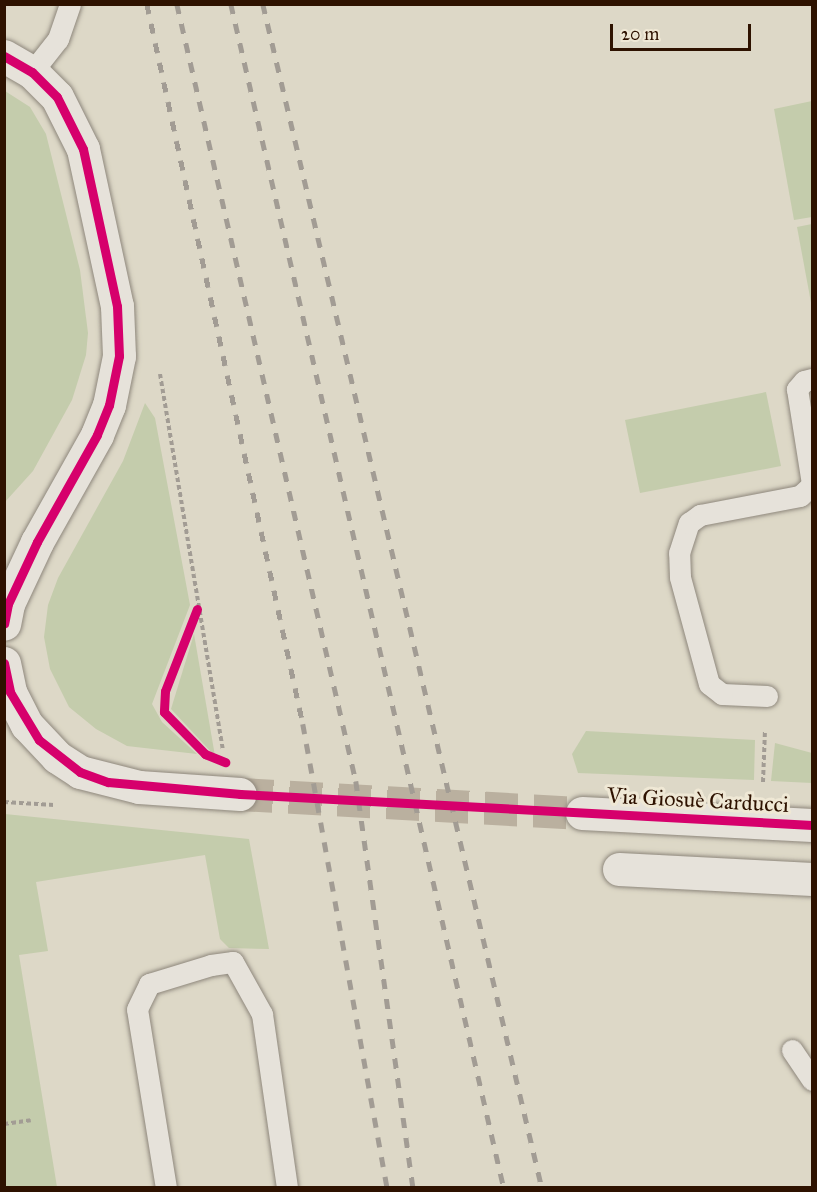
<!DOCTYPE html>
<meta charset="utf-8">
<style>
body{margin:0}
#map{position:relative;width:817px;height:1192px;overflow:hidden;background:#ddd8c7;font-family:"IM FELL Great Primer",serif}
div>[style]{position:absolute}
.green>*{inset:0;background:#c4ccac}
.tertiary-tunnel>*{height:33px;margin-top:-16.5px;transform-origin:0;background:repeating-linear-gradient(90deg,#bab09f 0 33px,transparent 0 49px)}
.path>*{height:4px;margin-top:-2px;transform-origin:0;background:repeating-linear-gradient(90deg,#a29c94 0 4.5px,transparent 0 7.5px)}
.roads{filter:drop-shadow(0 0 2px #8e877c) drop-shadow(0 0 2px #8e877c)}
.service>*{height:21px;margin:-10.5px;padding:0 10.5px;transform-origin:10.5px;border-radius:10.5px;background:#e6e2da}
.minor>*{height:33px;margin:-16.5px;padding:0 16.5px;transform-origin:16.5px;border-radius:16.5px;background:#e6e2da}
.tertiary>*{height:33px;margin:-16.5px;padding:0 16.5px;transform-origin:16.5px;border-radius:16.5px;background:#e6e2da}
.rail>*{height:4.5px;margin-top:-2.25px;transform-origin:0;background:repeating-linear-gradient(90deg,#a29c94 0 10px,transparent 0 20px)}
.cycleway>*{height:9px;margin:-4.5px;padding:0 4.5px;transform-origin:4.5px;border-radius:4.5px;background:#d6006c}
span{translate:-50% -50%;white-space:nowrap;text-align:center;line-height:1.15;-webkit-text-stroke:6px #efe8d5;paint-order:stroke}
.street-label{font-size:22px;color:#2e1200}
.frame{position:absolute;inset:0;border:6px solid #2e1200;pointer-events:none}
.scale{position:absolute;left:610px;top:24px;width:141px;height:27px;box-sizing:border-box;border:3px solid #2e1200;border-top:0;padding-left:8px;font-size:18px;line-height:21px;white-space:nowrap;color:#2e1200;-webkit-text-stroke:4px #efe8d5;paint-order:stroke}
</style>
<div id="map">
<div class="green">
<i style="clip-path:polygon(5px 91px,30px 107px,46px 134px,80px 270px,88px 333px,86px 355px,72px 400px,33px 471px,5px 502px)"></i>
<i style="clip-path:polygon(812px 101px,812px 217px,794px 220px,774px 109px)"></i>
<i style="clip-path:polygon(812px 224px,812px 308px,797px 227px)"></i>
<i style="clip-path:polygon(766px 392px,781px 466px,640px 493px,625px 420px)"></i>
<i style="clip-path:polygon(145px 403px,155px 418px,190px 605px,152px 704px,162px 722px,197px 754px,127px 746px,96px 729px,69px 707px,50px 669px,44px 637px,48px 605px,58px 578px,123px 461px)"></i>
<i style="clip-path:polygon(194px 634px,215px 756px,171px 709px)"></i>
<i style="clip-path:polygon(586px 731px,755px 740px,754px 780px,578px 773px,572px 754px)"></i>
<i style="clip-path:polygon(775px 743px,812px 753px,812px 783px,771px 781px)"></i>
<i style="clip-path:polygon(5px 814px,249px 839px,269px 949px,229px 948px,220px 939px,205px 855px,36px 882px,48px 951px,19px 955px,57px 1187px,5px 1187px)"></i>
</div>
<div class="tertiary-tunnel">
<i style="left:240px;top:794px;width:343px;rotate:3.2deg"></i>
</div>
<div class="path">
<i style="left:160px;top:374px;width:382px;rotate:80.5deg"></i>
<i style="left:763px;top:782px;width:52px;rotate:-87.8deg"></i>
<i style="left:4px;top:802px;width:50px;rotate:3.4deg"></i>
<i style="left:4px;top:1124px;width:27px;rotate:-8deg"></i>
</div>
<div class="roads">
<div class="service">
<i style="left:32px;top:72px;width:42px;rotate:-51.8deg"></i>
<i style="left:58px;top:39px;width:37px;rotate:-71deg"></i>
<i style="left:812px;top:379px;width:8px;rotate:166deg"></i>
<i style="left:804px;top:381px;width:11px;rotate:131deg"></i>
<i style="left:797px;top:389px;width:96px;rotate:81deg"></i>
<i style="left:767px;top:696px;width:45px;rotate:-177.5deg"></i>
<i style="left:722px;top:694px;width:16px;rotate:-142deg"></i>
<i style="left:709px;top:684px;width:111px;rotate:-105.2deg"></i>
<i style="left:680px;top:577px;width:24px;rotate:-92deg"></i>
<i style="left:679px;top:553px;width:32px;rotate:-72deg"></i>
<i style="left:689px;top:523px;width:14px;rotate:-36deg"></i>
<i style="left:700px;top:515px;width:102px;rotate:-10.8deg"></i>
<i style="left:800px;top:496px;width:16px;rotate:-43deg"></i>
<i style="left:792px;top:1050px;width:36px;rotate:56deg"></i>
<i style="left:166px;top:1188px;width:181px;rotate:-99.2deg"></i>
<i style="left:137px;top:1009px;width:28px;rotate:-64deg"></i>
<i style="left:149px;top:984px;width:65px;rotate:-17deg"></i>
<i style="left:211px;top:965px;width:22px;rotate:-8deg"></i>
<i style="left:233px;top:962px;width:60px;rotate:60.9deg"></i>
<i style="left:262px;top:1014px;width:176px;rotate:81.8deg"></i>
</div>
<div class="minor">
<i style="left:619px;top:869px;width:193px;rotate:3deg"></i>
</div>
<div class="tertiary">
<i style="left:4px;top:56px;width:32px;rotate:30deg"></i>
<i style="left:32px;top:72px;width:35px;rotate:45deg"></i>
<i style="left:57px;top:97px;width:58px;rotate:63.4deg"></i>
<i style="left:83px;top:149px;width:161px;rotate:77.8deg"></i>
<i style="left:117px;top:306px;width:50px;rotate:87.7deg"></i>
<i style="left:119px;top:356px;width:50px;rotate:101.5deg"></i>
<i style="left:109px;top:405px;width:32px;rotate:112deg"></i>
<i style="left:97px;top:435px;width:123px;rotate:119.3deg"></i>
<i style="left:37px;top:542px;width:68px;rotate:115.1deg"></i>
<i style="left:8px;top:604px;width:20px;rotate:101deg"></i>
<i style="left:4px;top:663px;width:30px;rotate:78deg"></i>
<i style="left:10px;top:692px;width:37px;rotate:63deg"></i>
<i style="left:27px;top:725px;width:44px;rotate:46.8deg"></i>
<i style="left:57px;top:757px;width:27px;rotate:33deg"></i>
<i style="left:80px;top:772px;width:61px;rotate:14.3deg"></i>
<i style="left:139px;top:787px;width:101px;rotate:4deg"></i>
<i style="left:582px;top:813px;width:230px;rotate:3deg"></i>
</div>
</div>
<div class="rail">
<i style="left:147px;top:4px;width:737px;rotate:77.77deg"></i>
<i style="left:303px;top:724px;width:472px;rotate:79.7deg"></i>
<i style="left:177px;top:4px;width:797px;rotate:77.03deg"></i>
<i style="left:356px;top:781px;width:411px;rotate:82deg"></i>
<i style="left:231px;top:4px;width:1215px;rotate:77.02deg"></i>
<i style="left:263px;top:4px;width:1216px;rotate:76.74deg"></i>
</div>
<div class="cycleway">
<i style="left:4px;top:56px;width:32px;rotate:30deg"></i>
<i style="left:32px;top:72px;width:35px;rotate:45deg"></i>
<i style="left:57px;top:97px;width:58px;rotate:63.4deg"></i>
<i style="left:83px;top:149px;width:161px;rotate:77.8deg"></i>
<i style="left:117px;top:306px;width:50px;rotate:87.7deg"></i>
<i style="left:119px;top:356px;width:50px;rotate:101.5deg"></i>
<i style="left:109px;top:405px;width:32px;rotate:112deg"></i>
<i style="left:97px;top:435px;width:123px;rotate:119.3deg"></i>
<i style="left:37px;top:542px;width:68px;rotate:115.1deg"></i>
<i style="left:8px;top:604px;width:20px;rotate:101deg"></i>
<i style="left:197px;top:609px;width:88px;rotate:111.3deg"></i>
<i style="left:165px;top:691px;width:21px;rotate:93deg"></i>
<i style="left:164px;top:712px;width:59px;rotate:45.7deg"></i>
<i style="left:205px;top:754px;width:22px;rotate:22deg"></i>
<i style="left:4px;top:663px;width:30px;rotate:78deg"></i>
<i style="left:10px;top:692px;width:56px;rotate:58.9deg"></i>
<i style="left:39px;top:740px;width:52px;rotate:38deg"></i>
<i style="left:80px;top:772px;width:30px;rotate:20deg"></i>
<i style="left:108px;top:782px;width:133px;rotate:5.2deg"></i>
<i style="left:240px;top:794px;width:573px;rotate:3.1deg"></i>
</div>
<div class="street-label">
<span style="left:698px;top:800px;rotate:3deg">Via Giosuè Carducci</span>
</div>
<div class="frame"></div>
<div class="scale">20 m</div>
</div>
